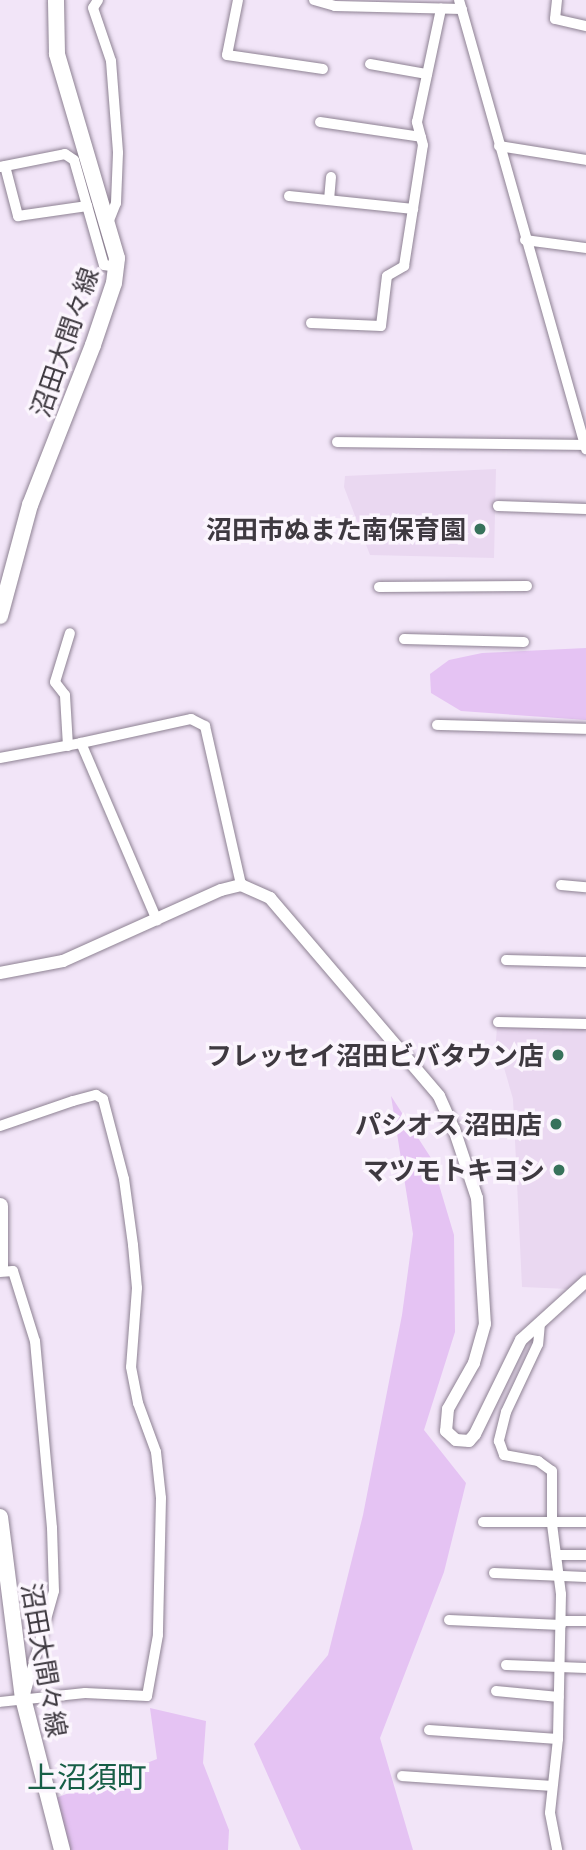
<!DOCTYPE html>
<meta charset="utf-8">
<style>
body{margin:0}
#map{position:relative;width:586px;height:1850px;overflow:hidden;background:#f2e5f8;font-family:Commissioner,"Noto Sans JP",sans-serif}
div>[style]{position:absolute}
.built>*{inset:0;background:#ead8f1}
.green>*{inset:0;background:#e5c3f3}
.roads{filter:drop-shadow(0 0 2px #8e8293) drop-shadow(0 0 2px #8e8293)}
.minor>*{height:10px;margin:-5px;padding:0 5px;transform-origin:5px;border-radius:5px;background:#fff}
.tertiary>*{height:12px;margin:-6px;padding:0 6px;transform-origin:6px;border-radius:6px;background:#fff}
.primary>*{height:16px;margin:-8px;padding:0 8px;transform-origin:8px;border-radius:8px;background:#fff}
.dots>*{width:19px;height:19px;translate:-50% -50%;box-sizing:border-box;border:4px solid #fbf5fd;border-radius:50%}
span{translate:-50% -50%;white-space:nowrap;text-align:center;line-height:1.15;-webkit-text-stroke:7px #fbf5fd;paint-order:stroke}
.street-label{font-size:26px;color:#3e3940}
.poi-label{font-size:26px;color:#3e3940;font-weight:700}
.right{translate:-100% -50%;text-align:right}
.quarter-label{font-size:30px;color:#185f47}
</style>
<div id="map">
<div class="built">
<i style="clip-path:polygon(496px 469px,494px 558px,370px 555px,344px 487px,345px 476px)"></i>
<i style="clip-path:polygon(497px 1027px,586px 1029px,586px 1274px,569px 1289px,522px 1287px,513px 1099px,496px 1040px)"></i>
</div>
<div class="green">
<i style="clip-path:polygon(586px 648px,586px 720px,461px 711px,431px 693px,430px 674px,449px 660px,482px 653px)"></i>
<i style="clip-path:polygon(391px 1096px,431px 1158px,454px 1235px,455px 1332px,424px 1430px,466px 1483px,444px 1572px,380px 1738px,413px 1850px,301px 1850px,254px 1744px,328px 1655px,363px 1515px,402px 1315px,413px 1234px)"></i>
<i style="clip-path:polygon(150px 1708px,206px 1721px,203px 1763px,229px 1830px,228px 1850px,69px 1850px,56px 1798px,157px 1759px)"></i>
</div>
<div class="roads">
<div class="minor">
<i style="left:98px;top:0;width:9px;rotate:122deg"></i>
<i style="left:93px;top:8px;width:56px;rotate:71.2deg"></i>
<i style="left:111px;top:61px;width:92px;rotate:85.6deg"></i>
<i style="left:118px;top:153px;width:50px;rotate:92.3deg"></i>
<i style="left:116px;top:203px;width:24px;rotate:112deg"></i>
<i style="left:238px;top:0;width:56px;rotate:101.3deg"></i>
<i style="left:227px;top:55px;width:97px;rotate:8.3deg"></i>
<i style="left:314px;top:0;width:22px;rotate:16deg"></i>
<i style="left:335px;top:6px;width:127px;rotate:1.4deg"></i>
<i style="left:459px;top:0;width:467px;rotate:74.2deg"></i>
<i style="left:557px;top:0;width:19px;rotate:96deg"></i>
<i style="left:555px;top:19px;width:32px;rotate:13deg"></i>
<i style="left:370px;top:64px;width:58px;rotate:10deg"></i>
<i style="left:320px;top:122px;width:102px;rotate:8.4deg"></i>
<i style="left:499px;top:146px;width:88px;rotate:9.1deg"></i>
<i style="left:5px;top:166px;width:52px;rotate:75.4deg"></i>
<i style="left:18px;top:216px;width:70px;rotate:-8.2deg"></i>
<i style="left:0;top:167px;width:66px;rotate:-11.3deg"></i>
<i style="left:65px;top:154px;width:11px;rotate:34deg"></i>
<i style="left:74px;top:160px;width:109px;rotate:74.1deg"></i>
<i style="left:104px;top:265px;width:12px;rotate:9deg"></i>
<i style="left:289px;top:196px;width:125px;rotate:6deg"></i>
<i style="left:329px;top:200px;width:23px;rotate:-85deg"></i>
<i style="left:525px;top:240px;width:62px;rotate:7.5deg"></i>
<i style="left:311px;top:323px;width:70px;rotate:2.5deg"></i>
<i style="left:381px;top:326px;width:50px;rotate:-83.2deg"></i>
<i style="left:387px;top:276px;width:20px;rotate:-30deg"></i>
<i style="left:404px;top:266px;width:122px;rotate:-81.1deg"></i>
<i style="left:423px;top:145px;width:24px;rotate:-105deg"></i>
<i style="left:417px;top:122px;width:116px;rotate:-78deg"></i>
<i style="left:337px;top:442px;width:248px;rotate:0.7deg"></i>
<i style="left:498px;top:506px;width:88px;rotate:2deg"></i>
<i style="left:379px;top:587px;width:148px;rotate:-0.4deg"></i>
<i style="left:404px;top:639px;width:120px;rotate:1.4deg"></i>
<i style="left:437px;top:725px;width:149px;rotate:1.5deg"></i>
<i style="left:81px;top:743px;width:113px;rotate:-12.3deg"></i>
<i style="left:191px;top:719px;width:16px;rotate:27deg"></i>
<i style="left:205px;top:726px;width:163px;rotate:77.2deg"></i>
<i style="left:68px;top:746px;width:51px;rotate:-93.4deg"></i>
<i style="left:65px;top:695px;width:16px;rotate:-128deg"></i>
<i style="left:55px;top:682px;width:51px;rotate:-73deg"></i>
<i style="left:0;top:758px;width:82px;rotate:-10.5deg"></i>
<i style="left:81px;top:743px;width:193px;rotate:66.8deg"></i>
<i style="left:561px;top:885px;width:25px;rotate:5deg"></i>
<i style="left:506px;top:960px;width:80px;rotate:1.4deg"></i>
<i style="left:498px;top:1022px;width:88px;rotate:1.3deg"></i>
<i style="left:0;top:1126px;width:77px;rotate:-18.9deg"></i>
<i style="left:73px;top:1101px;width:24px;rotate:-15deg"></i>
<i style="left:96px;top:1095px;width:8px;rotate:30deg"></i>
<i style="left:103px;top:1099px;width:83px;rotate:75.3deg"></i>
<i style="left:124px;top:1179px;width:67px;rotate:82.2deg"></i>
<i style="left:133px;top:1245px;width:43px;rotate:84.7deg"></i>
<i style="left:137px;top:1288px;width:79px;rotate:94.3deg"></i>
<i style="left:131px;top:1367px;width:37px;rotate:79deg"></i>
<i style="left:138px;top:1403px;width:52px;rotate:69.8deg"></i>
<i style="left:156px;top:1452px;width:46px;rotate:83.8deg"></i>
<i style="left:161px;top:1498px;width:137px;rotate:91.3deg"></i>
<i style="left:158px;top:1635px;width:62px;rotate:100.2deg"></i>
<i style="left:147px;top:1696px;width:62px;rotate:-177.2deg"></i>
<i style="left:85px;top:1693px;width:85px;rotate:174deg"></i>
<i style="left:0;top:1272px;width:13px;rotate:-4deg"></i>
<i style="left:13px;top:1271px;width:73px;rotate:72.6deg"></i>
<i style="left:35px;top:1341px;width:188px;rotate:84.8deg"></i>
<i style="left:52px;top:1528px;width:63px;rotate:88.2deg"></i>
<i style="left:54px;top:1591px;width:107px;rotate:105.7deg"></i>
<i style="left:540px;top:1323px;width:21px;rotate:95deg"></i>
<i style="left:538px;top:1344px;width:75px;rotate:115.2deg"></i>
<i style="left:506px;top:1412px;width:30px;rotate:104deg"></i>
<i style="left:499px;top:1441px;width:15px;rotate:70deg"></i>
<i style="left:504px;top:1455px;width:35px;rotate:10deg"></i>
<i style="left:538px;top:1461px;width:17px;rotate:36deg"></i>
<i style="left:552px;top:1471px;width:53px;rotate:90deg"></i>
<i style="left:552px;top:1524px;width:71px;rotate:82.7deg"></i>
<i style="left:561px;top:1594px;width:145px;rotate:91.2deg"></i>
<i style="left:558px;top:1739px;width:74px;rotate:96.2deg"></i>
<i style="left:550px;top:1813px;width:38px;rotate:79deg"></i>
<i style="left:483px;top:1522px;width:103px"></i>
<i style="left:556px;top:1555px;width:30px"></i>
<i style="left:494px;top:1573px;width:92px;rotate:2.5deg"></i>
<i style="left:449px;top:1620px;width:112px;rotate:2.6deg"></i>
<i style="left:561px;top:1621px;width:25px"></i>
<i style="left:506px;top:1665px;width:80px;rotate:2.1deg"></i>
<i style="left:496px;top:1691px;width:63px;rotate:5.4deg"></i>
<i style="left:429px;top:1730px;width:129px;rotate:4deg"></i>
<i style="left:402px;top:1776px;width:150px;rotate:3.8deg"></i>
</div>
<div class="tertiary">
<i style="left:0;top:973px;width:64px;rotate:-10.8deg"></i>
<i style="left:63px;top:961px;width:173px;rotate:-24.2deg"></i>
<i style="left:221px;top:890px;width:21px;rotate:-14deg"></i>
<i style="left:241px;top:885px;width:32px;rotate:24deg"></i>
<i style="left:270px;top:898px;width:260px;rotate:49.5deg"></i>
<i style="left:439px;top:1096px;width:36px;rotate:66deg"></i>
<i style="left:454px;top:1129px;width:73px;rotate:71.6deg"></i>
<i style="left:477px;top:1198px;width:126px;rotate:86.4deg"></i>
<i style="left:485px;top:1324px;width:41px;rotate:105.8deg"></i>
<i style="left:474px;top:1363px;width:53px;rotate:119.5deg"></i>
<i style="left:448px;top:1409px;width:22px;rotate:95deg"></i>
<i style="left:446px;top:1431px;width:13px;rotate:42deg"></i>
<i style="left:456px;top:1440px;width:13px;rotate:4deg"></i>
<i style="left:469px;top:1441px;width:9px;rotate:-49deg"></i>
<i style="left:475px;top:1434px;width:105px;rotate:-63.9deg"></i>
<i style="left:521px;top:1340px;width:88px;rotate:-42.2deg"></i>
</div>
<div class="primary">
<i style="left:0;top:616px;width:115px;rotate:-74.9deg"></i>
<i style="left:30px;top:505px;width:172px;rotate:-68.5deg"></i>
<i style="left:93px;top:345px;width:65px;rotate:-71.3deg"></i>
<i style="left:114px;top:283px;width:25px;rotate:-83deg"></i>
<i style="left:117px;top:258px;width:213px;rotate:-106.4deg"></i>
<i style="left:57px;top:54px;width:54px;rotate:-91.1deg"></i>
<i style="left:0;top:1206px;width:61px;rotate:90deg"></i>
<i style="left:0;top:1517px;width:182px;rotate:82.8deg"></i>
<i style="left:23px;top:1698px;width:157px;rotate:75.6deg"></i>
</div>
</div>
<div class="dots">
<i style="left:480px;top:529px;background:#37725b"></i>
<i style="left:558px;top:1055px;background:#37725b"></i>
<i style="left:556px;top:1124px;background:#37725b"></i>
<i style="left:559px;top:1170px;background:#37725b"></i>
</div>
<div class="street-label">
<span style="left:64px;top:342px;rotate:-71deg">沼田大間々線</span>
<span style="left:45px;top:1660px;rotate:80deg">沼田大間々線</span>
</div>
<div class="poi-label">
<span class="right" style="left:466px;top:529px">沼田市ぬまた南保育園</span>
<span class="right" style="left:544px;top:1055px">フレッセイ沼田ビバタウン店</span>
<span class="right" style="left:542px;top:1124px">パシオス 沼田店</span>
<span class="right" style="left:545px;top:1170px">マツモトキヨシ</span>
</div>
<div class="quarter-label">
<span style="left:87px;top:1776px">上沼須町</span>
</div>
</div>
